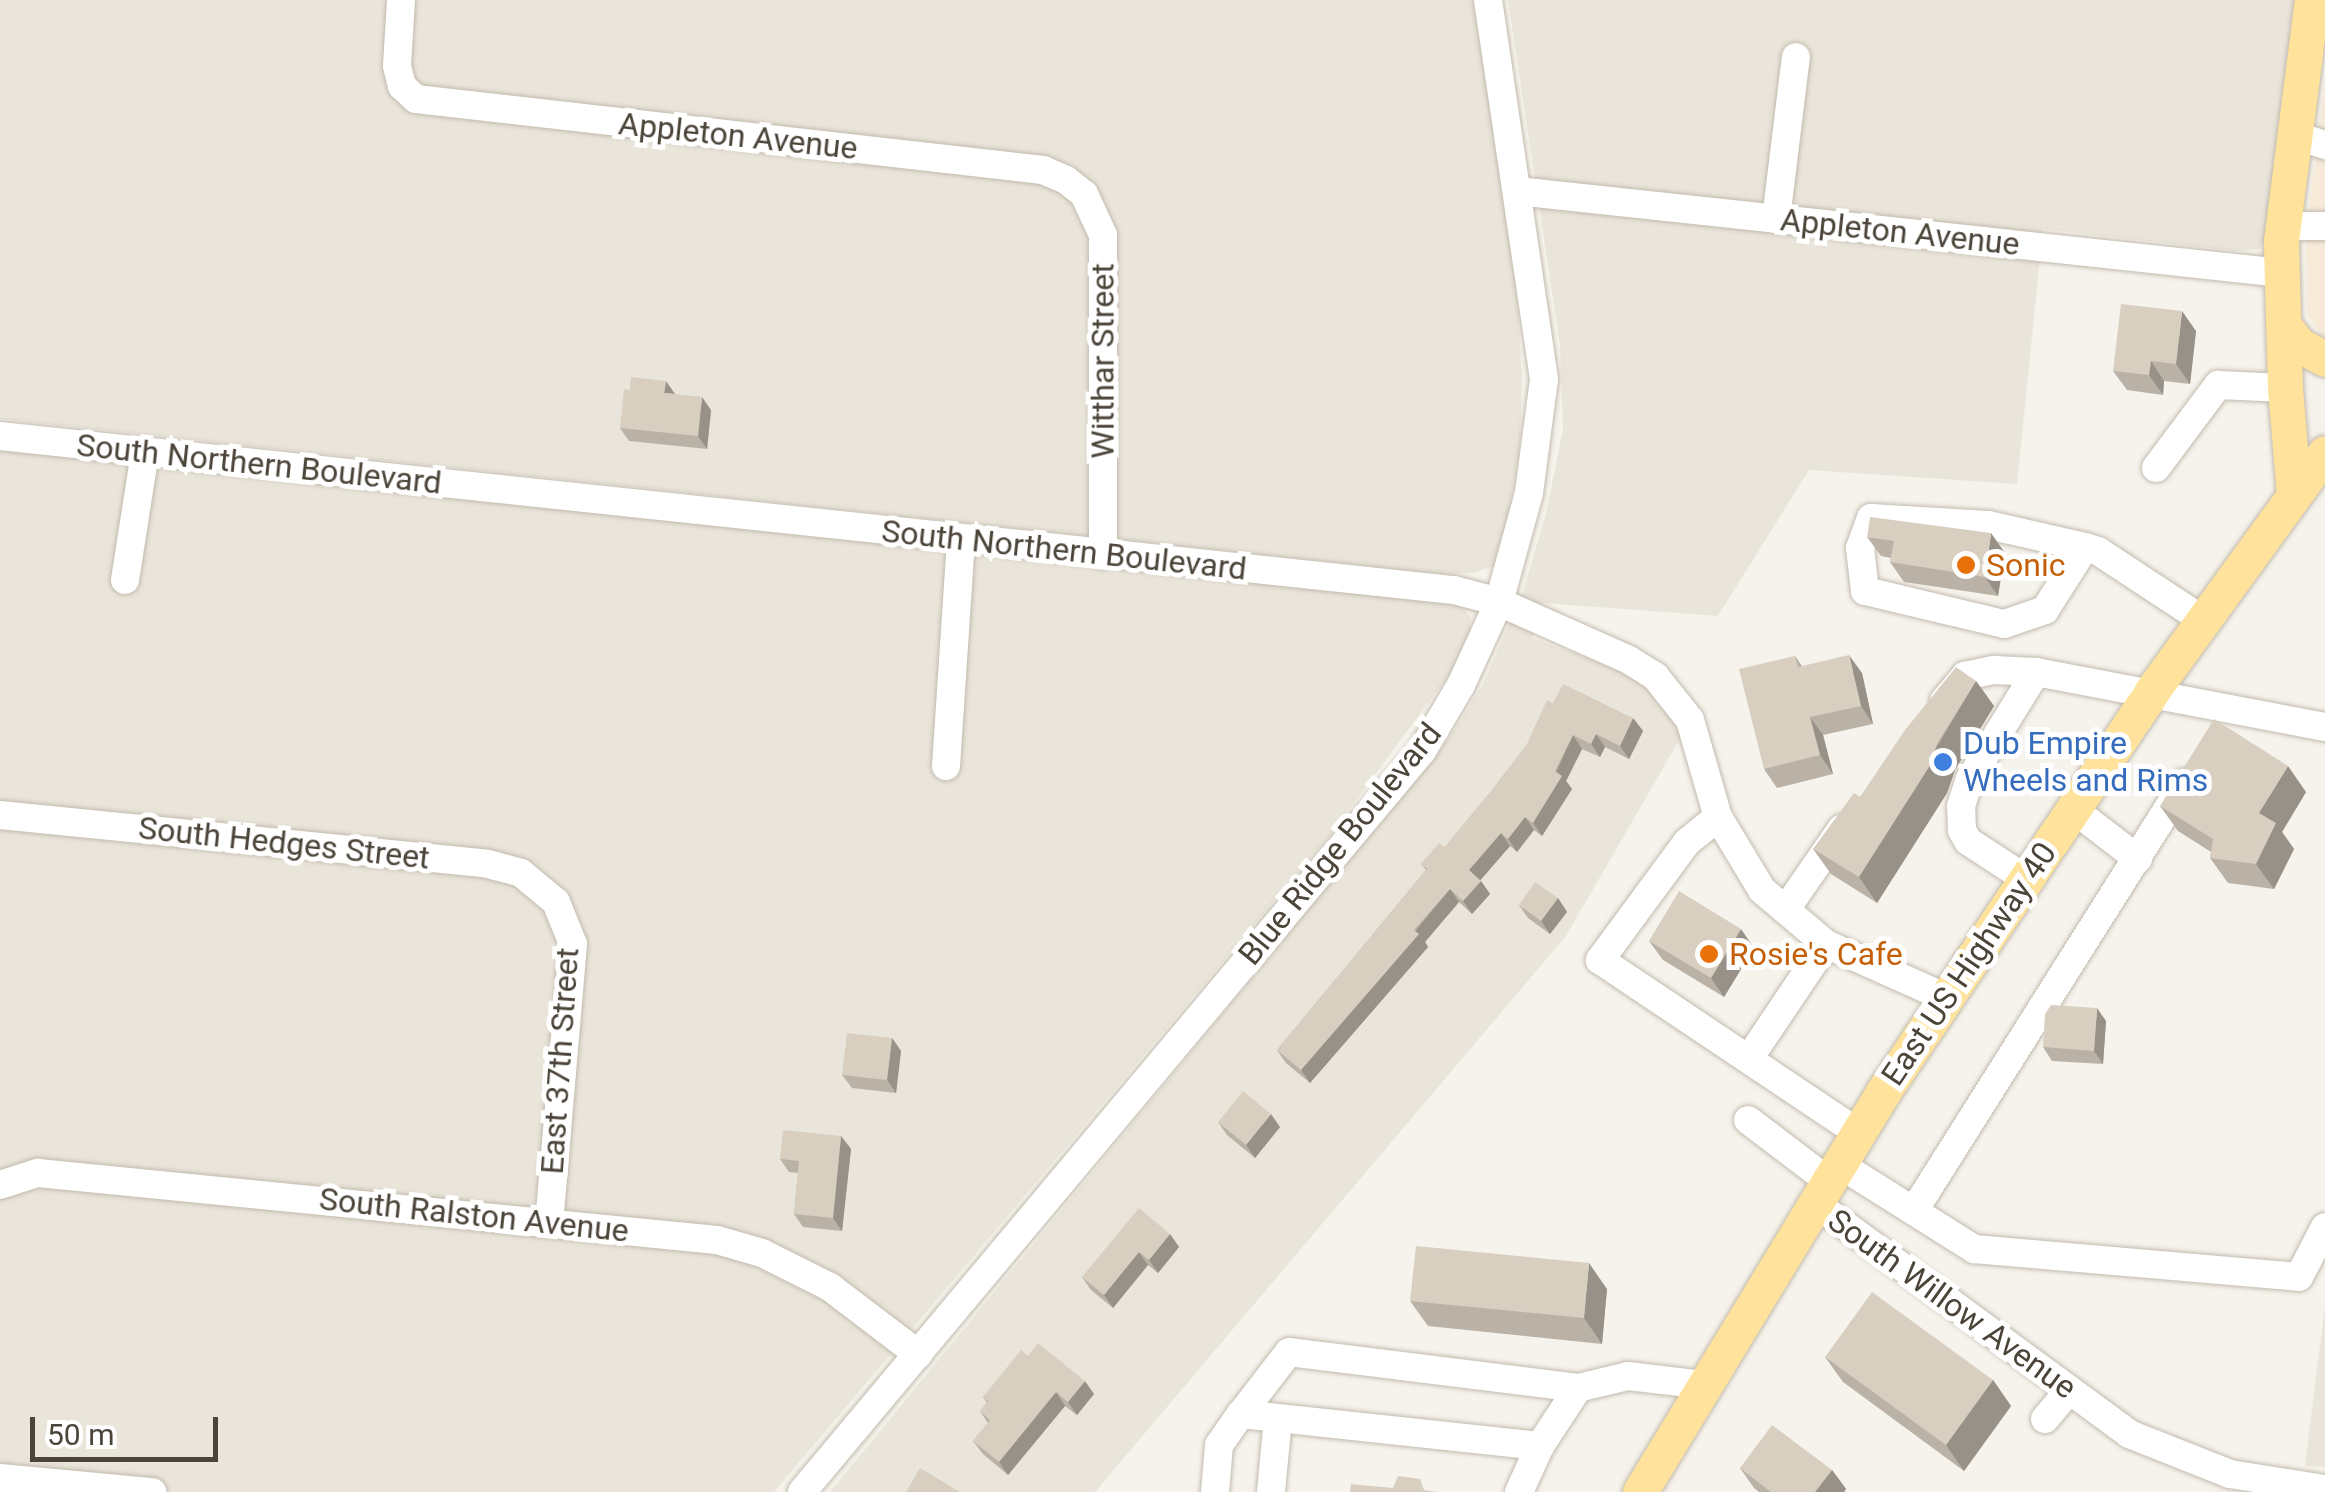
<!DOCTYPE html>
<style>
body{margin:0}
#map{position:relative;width:2325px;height:1492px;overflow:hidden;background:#f6f3ec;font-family:Roboto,sans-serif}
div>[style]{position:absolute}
.residential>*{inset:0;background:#eae5da}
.commercial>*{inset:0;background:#f7ead8}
.roads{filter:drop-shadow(0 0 2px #c2bbae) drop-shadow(0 0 2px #c2bbae)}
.minor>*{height:28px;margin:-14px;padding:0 14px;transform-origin:14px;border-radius:14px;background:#fff}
.major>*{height:35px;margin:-17.5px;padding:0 17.5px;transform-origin:17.5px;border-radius:17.5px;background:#ffe39c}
.wall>*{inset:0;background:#bab2a6}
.shaded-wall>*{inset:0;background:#979187}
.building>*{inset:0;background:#d8cfc1}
.dots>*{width:28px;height:28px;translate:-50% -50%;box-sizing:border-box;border:5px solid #fff;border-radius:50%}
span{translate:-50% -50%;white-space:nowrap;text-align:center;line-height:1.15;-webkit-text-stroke:10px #fff;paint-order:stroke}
.street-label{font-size:32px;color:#4b4439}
.food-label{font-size:32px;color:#c56008}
.left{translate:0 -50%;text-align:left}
.shop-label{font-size:32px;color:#366cbe}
.scale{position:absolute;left:30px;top:1417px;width:188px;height:45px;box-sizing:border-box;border:5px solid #4b4439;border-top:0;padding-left:12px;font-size:30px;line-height:35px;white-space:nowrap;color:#4b4439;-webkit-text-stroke:8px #fff;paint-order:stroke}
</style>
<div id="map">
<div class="residential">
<i style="clip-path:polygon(0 0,1473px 0,1515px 268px,1522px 376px,1520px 445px,1504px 548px,1494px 566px,1473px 573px,1442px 574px,0 419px)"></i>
<i style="clip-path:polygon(1508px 0,2297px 0,2270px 234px,2259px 249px,2236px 251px,2043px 229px,2017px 484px,1809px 470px,1718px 616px,1543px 603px,1532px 638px,1632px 674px,1660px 698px,1681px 737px,1566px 936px,1095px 1492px,830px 1492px,1450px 737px,1483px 684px,1523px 592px,1546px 514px,1563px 429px,1560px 345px)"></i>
<i style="clip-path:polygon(0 445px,1434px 599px,1461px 605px,1471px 618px,1469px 634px,1449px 675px,1331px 834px,774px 1492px,0 1492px)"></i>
<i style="clip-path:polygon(2325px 1305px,2325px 1467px,2305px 1466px)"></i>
</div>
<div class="commercial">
<i style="clip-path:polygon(2325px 80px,2325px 340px,2324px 340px,2307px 314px,2306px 234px)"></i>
</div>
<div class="roads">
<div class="minor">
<i style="left:401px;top:0;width:66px;rotate:93.5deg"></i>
<i style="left:397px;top:66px;width:21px;rotate:76deg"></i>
<i style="left:402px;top:86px;width:19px;rotate:43deg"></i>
<i style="left:416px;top:99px;width:631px;rotate:6.46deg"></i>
<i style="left:1043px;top:170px;width:25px;rotate:23deg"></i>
<i style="left:1066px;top:180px;width:23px;rotate:38deg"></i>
<i style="left:1084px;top:194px;width:45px;rotate:65.1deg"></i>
<i style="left:1103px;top:235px;width:320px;rotate:90deg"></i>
<i style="left:2294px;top:135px;width:33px;rotate:18deg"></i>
<i style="left:1517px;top:191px;width:769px;rotate:6.12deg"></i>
<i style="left:1776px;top:219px;width:163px;rotate:-83deg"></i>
<i style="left:2282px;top:226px;width:43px"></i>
<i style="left:0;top:436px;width:1462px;rotate:6.05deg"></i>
<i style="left:1454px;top:590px;width:47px;rotate:14.9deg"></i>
<i style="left:1499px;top:602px;width:142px;rotate:24deg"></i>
<i style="left:1629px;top:660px;width:31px;rotate:32deg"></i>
<i style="left:1655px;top:676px;width:56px;rotate:51.5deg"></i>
<i style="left:1690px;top:720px;width:101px;rotate:73.9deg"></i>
<i style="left:1718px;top:817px;width:85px;rotate:58.9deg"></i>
<i style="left:1762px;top:890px;width:84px;rotate:40.2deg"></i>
<i style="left:1826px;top:944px;width:133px;rotate:24.1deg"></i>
<i style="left:2156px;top:468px;width:104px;rotate:-53.2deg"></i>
<i style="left:2218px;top:385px;width:67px;rotate:2.6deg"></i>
<i style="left:2085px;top:547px;width:75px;rotate:122.4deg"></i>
<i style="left:2045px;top:610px;width:43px;rotate:161.1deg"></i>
<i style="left:2004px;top:624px;width:143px;rotate:-166.6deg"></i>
<i style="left:1865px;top:591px;width:43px;rotate:-96.6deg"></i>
<i style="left:1860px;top:548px;width:32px;rotate:-70deg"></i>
<i style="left:1871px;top:518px;width:117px;rotate:3.4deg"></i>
<i style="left:1988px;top:525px;width:99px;rotate:12.8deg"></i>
<i style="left:2085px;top:547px;width:14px;rotate:17deg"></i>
<i style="left:2098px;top:551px;width:126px;rotate:33.3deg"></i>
<i style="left:125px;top:580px;width:130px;rotate:-81.1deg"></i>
<i style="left:1944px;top:701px;width:33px;rotate:-50deg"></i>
<i style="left:1965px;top:676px;width:30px;rotate:-12deg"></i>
<i style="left:1994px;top:670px;width:42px;rotate:2.7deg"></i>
<i style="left:2036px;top:672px;width:294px;rotate:10.8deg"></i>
<i style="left:946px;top:766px;width:227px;rotate:-86.2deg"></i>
<i style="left:2073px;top:809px;width:82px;rotate:37.6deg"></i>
<i style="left:0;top:815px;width:490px;rotate:5.7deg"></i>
<i style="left:488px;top:864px;width:34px;rotate:15deg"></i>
<i style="left:521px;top:873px;width:45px;rotate:39.6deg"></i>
<i style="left:556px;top:902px;width:45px;rotate:68deg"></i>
<i style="left:573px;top:944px;width:280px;rotate:94.9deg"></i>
<i style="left:1718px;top:817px;width:40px;rotate:141deg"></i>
<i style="left:1687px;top:842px;width:147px;rotate:126.4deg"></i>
<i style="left:1600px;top:960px;width:311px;rotate:33.8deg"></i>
<i style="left:2026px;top:879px;width:69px;rotate:-146.8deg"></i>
<i style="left:1968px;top:841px;width:13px;rotate:-119deg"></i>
<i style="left:1962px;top:830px;width:24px;rotate:-92deg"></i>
<i style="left:1961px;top:806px;width:28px;rotate:-72deg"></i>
<i style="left:1970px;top:779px;width:126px;rotate:-58.3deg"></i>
<i style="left:1786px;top:909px;width:98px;rotate:-55.3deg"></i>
<i style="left:1750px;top:1057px;width:136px;rotate:-56.1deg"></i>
<i style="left:1748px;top:1120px;width:99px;rotate:37.2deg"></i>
<i style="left:1839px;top:1164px;width:160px;rotate:32.2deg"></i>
<i style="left:1974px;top:1249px;width:326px;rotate:4.9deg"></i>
<i style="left:2299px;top:1277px;width:56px;rotate:-62.5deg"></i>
<i style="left:0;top:1185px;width:40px;rotate:-18deg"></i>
<i style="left:38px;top:1173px;width:682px;rotate:5.64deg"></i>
<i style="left:717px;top:1240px;width:47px;rotate:16.1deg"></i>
<i style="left:762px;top:1253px;width:76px;rotate:26.6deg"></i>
<i style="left:830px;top:1287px;width:111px;rotate:37.3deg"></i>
<i style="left:1815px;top:1203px;width:390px;rotate:36.3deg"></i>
<i style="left:2129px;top:1434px;width:109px;rotate:21.6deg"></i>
<i style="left:2230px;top:1474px;width:96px;rotate:9deg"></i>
<i style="left:1915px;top:1209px;width:504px;rotate:-57.73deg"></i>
<i style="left:2045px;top:1419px;width:38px;rotate:-50deg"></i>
<i style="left:1540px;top:1446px;width:301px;rotate:-173.9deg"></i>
<i style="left:1241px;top:1414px;width:78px;rotate:-52.3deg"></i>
<i style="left:1289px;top:1352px;width:291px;rotate:7.1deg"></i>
<i style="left:1578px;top:1388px;width:51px;rotate:-13.5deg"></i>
<i style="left:1628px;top:1376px;width:78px;rotate:6.7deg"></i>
<i style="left:0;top:1478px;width:153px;rotate:5.3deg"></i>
<i style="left:802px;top:1492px;width:966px;rotate:-50.08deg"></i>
<i style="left:1422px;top:751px;width:77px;rotate:-59.4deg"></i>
<i style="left:1461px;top:685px;width:91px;rotate:-65.4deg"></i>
<i style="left:1499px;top:602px;width:113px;rotate:-74.6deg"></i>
<i style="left:1529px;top:493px;width:115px;rotate:-82.5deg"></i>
<i style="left:1544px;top:379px;width:383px;rotate:-98.4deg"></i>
<i style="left:1215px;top:1492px;width:47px;rotate:-85.1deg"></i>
<i style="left:1219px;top:1445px;width:38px;rotate:-55deg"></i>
<i style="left:1271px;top:1492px;width:74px;rotate:-84.6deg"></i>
<i style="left:1519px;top:1492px;width:51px;rotate:-65.5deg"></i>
<i style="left:1540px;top:1446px;width:69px;rotate:-56.8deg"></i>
</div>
<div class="major">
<i style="left:2283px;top:324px;width:26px;rotate:53deg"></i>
<i style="left:2299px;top:345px;width:30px;rotate:28deg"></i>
<i style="left:2294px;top:495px;width:107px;rotate:-94.8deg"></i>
<i style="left:2285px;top:388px;width:147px;rotate:-91.6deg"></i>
<i style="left:2281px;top:241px;width:243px;rotate:-82.7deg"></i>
<i style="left:1640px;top:1492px;width:468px;rotate:-58.7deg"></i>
<i style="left:1883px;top:1092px;width:483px;rotate:-56.1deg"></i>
<i style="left:2152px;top:691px;width:294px;rotate:-54deg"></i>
</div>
</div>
<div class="wall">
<i style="clip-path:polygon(2196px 331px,2190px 384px,2164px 381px,2163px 395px,2127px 390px,2113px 371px)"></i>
<i style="clip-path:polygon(675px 394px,711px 410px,707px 449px,629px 441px,620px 428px)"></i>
<i style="clip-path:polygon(1867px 537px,2005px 553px,1998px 596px,1904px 582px,1890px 562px,1891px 558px,1881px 556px)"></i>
<i style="clip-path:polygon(1795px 656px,1802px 666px,1862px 673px,1873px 724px,1823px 735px,1833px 774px,1777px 788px,1764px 769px)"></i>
<i style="clip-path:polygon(1976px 681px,1994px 706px,1955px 770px,1947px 793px,1877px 903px,1831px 874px,1813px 849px,1860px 797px)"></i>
<i style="clip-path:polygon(1553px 703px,1633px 718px,1643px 731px,1629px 759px,1605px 747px,1600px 757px,1582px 749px,1566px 781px,1572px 789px,1542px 836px,1534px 830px,1517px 852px,1510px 846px,1480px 880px,1490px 894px,1472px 914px,1459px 902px,1425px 942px,1428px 947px,1310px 1083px,1286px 1063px,1277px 1050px,1426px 870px,1421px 864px,1445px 847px,1492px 790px,1526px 746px)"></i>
<i style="clip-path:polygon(2306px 792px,2282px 832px,2294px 849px,2274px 889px,2228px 883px,2210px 858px,2211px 852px,2178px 831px,2160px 806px)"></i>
<i style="clip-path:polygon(1558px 898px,1567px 912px,1550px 934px,1528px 918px,1519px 905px)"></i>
<i style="clip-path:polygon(1649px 941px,1754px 948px,1724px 997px,1663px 960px)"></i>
<i style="clip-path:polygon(2106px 1021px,2103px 1064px,2052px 1061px,2043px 1047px)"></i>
<i style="clip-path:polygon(892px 1038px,901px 1051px,896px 1093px,852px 1088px,842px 1075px)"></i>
<i style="clip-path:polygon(1218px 1122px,1280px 1127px,1255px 1158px,1227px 1135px)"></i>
<i style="clip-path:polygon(841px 1136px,851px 1149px,842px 1231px,803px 1227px,794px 1214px,798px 1173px,789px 1172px,780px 1159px)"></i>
<i style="clip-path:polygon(1170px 1234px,1179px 1247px,1158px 1273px,1148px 1265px,1113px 1308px,1091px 1290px,1082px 1277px)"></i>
<i style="clip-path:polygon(1607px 1289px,1602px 1344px,1428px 1326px,1410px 1301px)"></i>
<i style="clip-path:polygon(1028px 1356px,1094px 1394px,1077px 1415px,1065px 1406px,1008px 1475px,983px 1454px,973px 1441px,988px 1423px,980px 1411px,987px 1403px,983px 1397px)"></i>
<i style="clip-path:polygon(1825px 1357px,1993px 1380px,2011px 1406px,1964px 1471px,1843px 1382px)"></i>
<i style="clip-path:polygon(1740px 1468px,1832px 1470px,1846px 1489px,1844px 1492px,1759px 1492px,1754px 1488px)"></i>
</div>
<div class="shaded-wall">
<i style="clip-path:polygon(2182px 311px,2196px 331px,2190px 384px,2176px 364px)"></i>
<i style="clip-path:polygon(2151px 361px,2164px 381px,2163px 395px,2149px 375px)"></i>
<i style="clip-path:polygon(666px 381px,675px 394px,664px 393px)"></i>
<i style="clip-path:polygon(702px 397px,711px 410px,707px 449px,698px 436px)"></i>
<i style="clip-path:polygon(1991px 533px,2005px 553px,1998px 596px,1985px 577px)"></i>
<i style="clip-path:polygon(1849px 655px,1862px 673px,1873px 724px,1861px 706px)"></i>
<i style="clip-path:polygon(1976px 681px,1994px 706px,1955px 770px,1947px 793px,1877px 903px,1859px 877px)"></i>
<i style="clip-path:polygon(1810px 717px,1823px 735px,1833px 774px,1820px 755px)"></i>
<i style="clip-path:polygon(1633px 718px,1643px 731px,1629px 759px,1620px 746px)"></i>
<i style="clip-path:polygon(1596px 734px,1605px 747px,1600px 757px,1591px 744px)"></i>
<i style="clip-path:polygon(1573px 735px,1582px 749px,1566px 781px,1572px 789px,1542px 836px,1533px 823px)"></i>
<i style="clip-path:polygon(2288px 766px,2306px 792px,2282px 832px,2294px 849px,2274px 889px,2256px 864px,2259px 813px)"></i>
<i style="clip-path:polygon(1525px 817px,1534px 830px,1517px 852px,1508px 839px)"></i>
<i style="clip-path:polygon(1501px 833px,1510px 846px,1478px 883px,1469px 870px)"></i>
<i style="clip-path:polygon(1481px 881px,1490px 894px,1472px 914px,1463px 901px)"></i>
<i style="clip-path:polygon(1450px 889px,1459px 902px,1425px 942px,1428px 947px,1310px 1083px,1301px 1070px)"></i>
<i style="clip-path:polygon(1558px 898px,1567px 912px,1550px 934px,1541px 921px)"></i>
<i style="clip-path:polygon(1741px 929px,1754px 948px,1724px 997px,1711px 978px)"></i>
<i style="clip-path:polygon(2097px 1008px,2106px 1021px,2103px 1064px,2094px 1051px)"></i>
<i style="clip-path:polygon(892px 1038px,901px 1051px,896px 1093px,887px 1080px)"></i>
<i style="clip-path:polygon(1271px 1114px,1280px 1127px,1255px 1158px,1246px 1145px)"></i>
<i style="clip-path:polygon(841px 1136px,851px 1149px,842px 1231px,833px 1218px)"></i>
<i style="clip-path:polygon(1170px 1234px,1179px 1247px,1158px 1273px,1149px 1260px)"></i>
<i style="clip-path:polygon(1139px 1252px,1148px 1265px,1113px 1308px,1104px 1295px)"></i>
<i style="clip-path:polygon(1589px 1263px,1607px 1289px,1602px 1344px,1584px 1318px)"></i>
<i style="clip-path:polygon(1993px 1380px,2011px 1406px,1964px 1471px,1946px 1445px)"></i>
<i style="clip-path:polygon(1085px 1381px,1094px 1394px,1077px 1415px,1068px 1402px)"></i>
<i style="clip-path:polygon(1056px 1392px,1065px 1406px,1008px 1475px,999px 1462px)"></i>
<i style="clip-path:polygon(1832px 1470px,1846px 1489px,1844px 1492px,1815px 1492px)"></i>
</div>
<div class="building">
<i style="clip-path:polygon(2121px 304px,2182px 311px,2176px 364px,2151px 361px,2149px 375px,2113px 371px)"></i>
<i style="clip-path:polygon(631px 377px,666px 381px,664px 393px,702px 397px,698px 436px,620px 428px,624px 389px,630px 390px)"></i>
<i style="clip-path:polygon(1870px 517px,1991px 533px,1985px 577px,1890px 562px,1894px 541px,1867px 537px)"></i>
<i style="clip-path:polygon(1849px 655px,1861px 706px,1810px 717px,1820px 755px,1764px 769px,1739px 669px,1795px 656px,1798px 667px)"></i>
<i style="clip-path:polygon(1956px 667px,1976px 681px,1937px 744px,1929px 767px,1859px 877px,1813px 849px,1854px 793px,1860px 797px,1905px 730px)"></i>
<i style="clip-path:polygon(1563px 684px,1633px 718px,1620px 746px,1596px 734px,1591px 744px,1573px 735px,1555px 771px,1562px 776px,1533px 823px,1525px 817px,1508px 839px,1501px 833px,1469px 870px,1481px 881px,1463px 901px,1450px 889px,1414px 930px,1419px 934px,1301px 1070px,1277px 1050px,1427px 869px,1421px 864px,1439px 843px,1445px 847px,1492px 790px,1526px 746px,1547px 700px,1553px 703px)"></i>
<i style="clip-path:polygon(2214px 719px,2288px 766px,2259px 813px,2276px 823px,2256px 864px,2210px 858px,2213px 839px,2160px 806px)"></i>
<i style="clip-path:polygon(1535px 882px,1558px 898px,1541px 921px,1519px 905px)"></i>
<i style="clip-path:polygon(1679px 891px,1741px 929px,1711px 978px,1649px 941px)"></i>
<i style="clip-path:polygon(2051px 1005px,2097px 1008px,2094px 1051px,2043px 1047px,2045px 1014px)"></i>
<i style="clip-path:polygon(847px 1033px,892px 1038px,887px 1080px,842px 1075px)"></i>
<i style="clip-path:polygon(1243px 1091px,1271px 1114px,1246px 1145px,1218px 1122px)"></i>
<i style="clip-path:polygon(783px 1130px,841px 1136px,833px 1218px,794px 1214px,799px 1161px,780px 1159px)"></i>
<i style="clip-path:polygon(1139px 1208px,1170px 1234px,1149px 1260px,1139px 1252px,1104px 1295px,1082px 1277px)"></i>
<i style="clip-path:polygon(1416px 1246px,1589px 1263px,1584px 1318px,1410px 1301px)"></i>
<i style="clip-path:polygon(1872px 1292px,1993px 1380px,1946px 1445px,1825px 1357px)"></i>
<i style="clip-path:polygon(1038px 1343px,1085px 1381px,1068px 1402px,1056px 1392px,999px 1462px,973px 1441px,990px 1420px,980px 1411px,988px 1402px,983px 1397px,1021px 1350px,1028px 1356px)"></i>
<i style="clip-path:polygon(1772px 1425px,1832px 1470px,1815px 1492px,1771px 1492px,1740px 1468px)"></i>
<i style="clip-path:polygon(920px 1468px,960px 1492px,906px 1492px)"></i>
<i style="clip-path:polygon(1398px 1476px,1420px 1479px,1424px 1490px,1437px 1492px,1350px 1492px,1351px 1484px,1393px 1488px)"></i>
</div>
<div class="dots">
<i style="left:1966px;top:565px;background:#e8710a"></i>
<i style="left:1943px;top:762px;background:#3f7fe0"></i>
<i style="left:1709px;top:954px;background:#e8710a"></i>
</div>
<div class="street-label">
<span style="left:738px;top:136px;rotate:6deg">Appleton Avenue</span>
<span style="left:1900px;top:232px;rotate:6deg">Appleton Avenue</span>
<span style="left:1103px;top:361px;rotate:-90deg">Witthar Street</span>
<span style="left:259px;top:464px;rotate:6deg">South Northern Boulevard</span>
<span style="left:1064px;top:550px;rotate:6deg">South Northern Boulevard</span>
<span style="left:284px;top:843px;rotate:6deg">South Hedges Street</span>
<span style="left:1340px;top:844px;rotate:-51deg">Blue Ridge Boulevard</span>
<span style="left:1969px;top:964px;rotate:-56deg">East US Highway 40</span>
<span style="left:560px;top:1061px;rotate:-86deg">East 37th Street</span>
<span style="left:474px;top:1215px;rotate:6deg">South Ralston Avenue</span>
<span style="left:1952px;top:1304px;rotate:36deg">South Willow Avenue</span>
</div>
<div class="food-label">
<span class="left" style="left:1986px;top:565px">Sonic</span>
<span class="left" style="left:1729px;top:954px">Rosie's Cafe</span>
</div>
<div class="shop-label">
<span class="left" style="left:1963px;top:762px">Dub Empire<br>Wheels and Rims</span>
</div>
<div class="scale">50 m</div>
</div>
